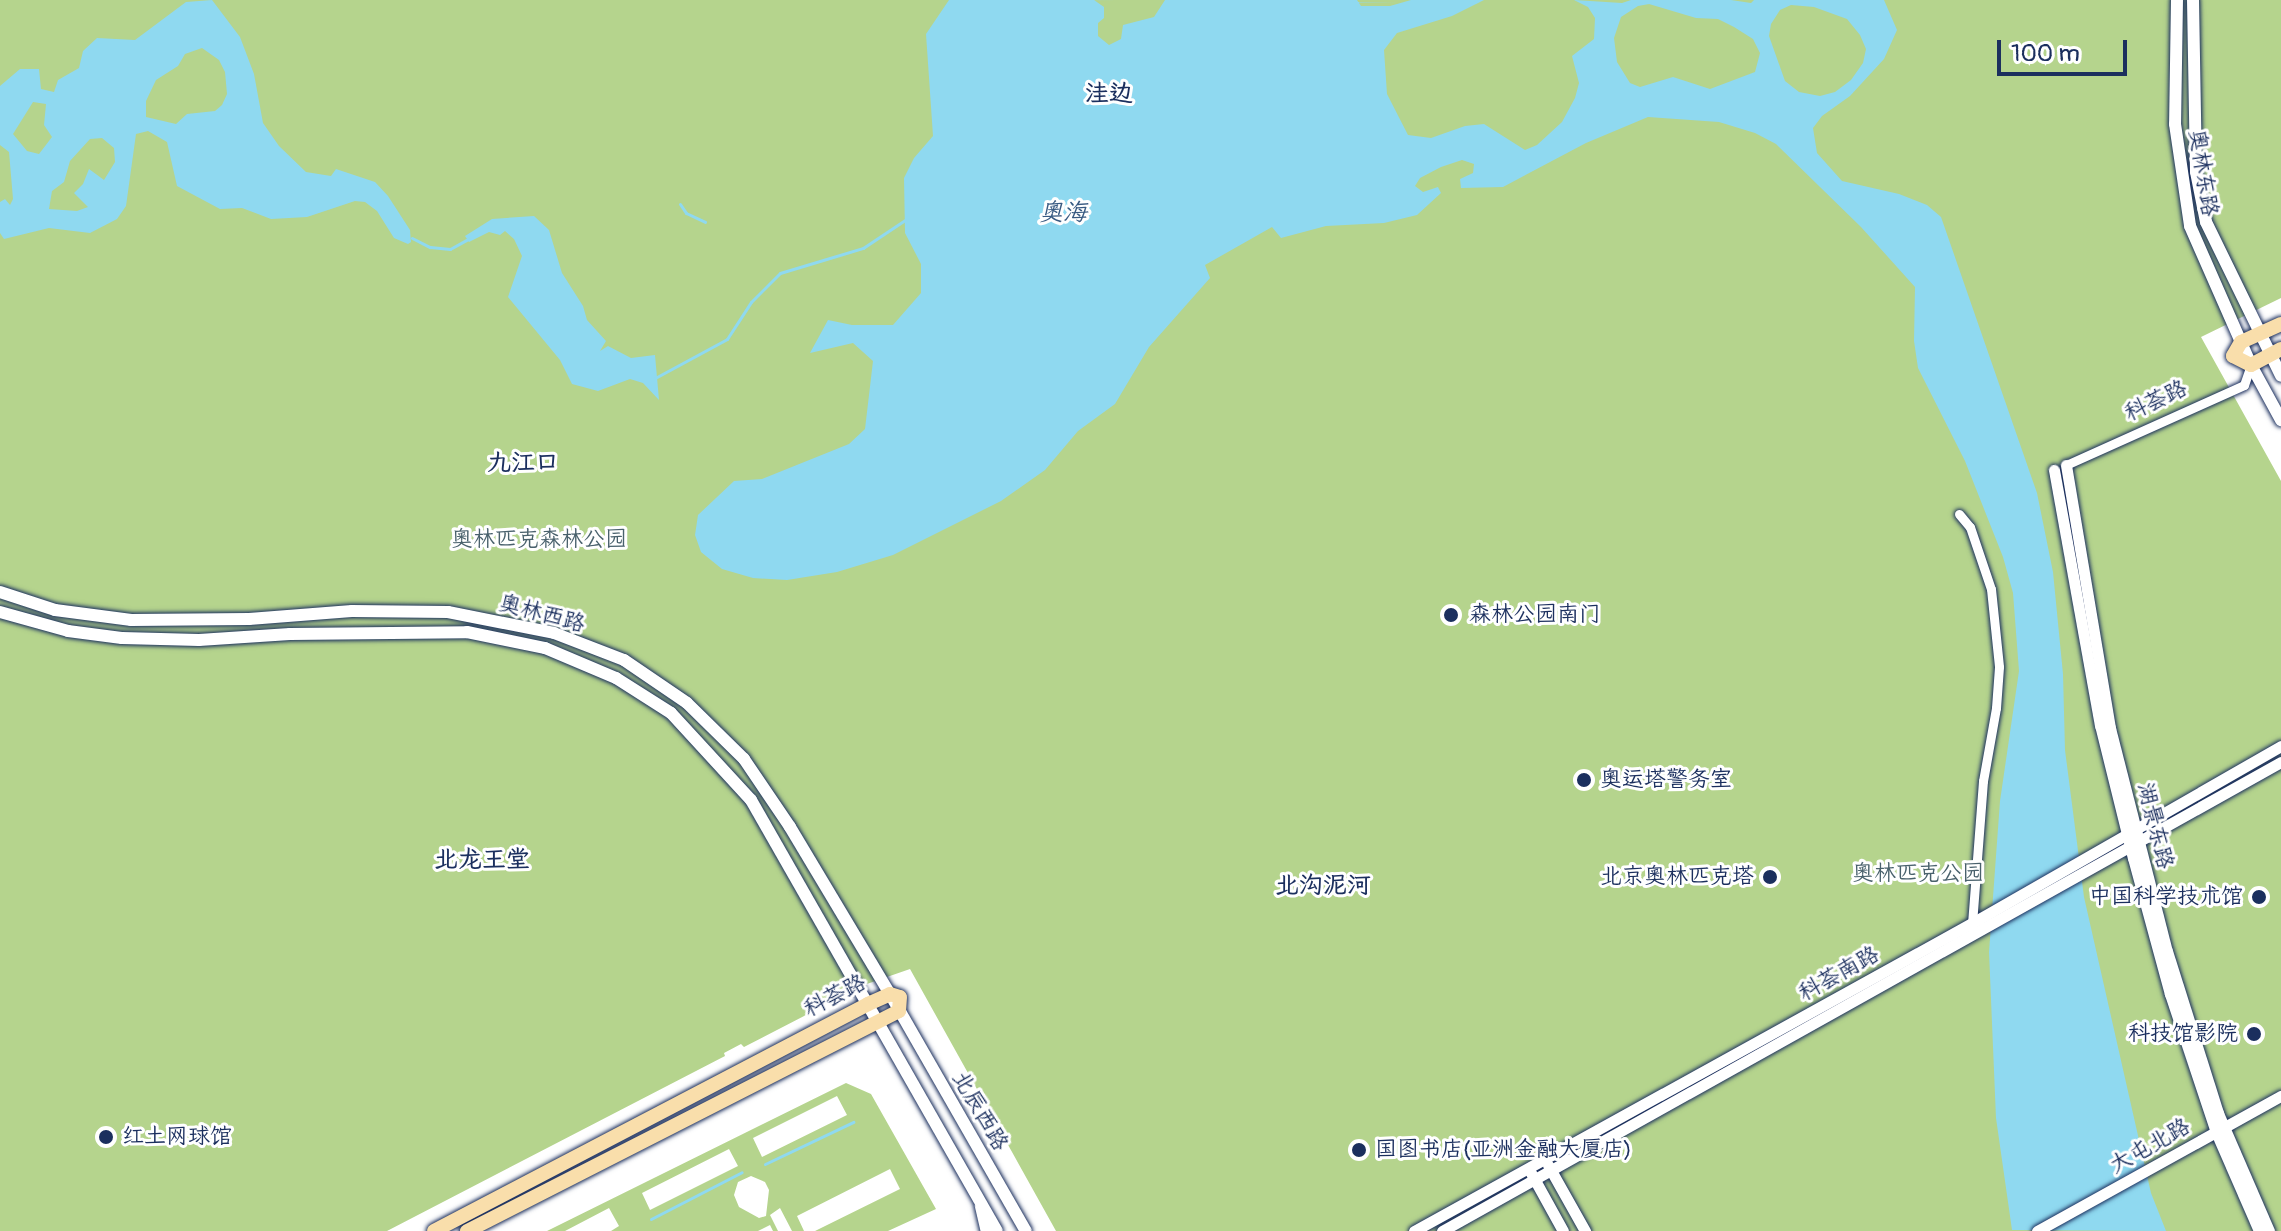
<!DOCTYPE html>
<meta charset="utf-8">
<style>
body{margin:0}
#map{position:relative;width:2281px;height:1231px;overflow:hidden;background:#fff;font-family:Pangolin,"LXGW WenKai TC",sans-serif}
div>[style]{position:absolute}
.green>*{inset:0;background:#b5d48d}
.water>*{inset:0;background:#8fd9f0}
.stream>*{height:3px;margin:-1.5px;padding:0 1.5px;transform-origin:1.5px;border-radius:1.5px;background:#8fd9f0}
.roads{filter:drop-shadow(0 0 2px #1b2f5e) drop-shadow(0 0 2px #1b2f5e)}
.minor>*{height:9px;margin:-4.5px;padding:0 4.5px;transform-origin:4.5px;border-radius:4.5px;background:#fff}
.tertiary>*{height:11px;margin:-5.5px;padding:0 5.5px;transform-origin:5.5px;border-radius:5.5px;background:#fff}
.secondary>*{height:12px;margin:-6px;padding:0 6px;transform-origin:6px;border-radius:6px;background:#fff}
.primary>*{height:14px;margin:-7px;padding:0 7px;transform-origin:7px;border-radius:7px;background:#f9deab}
.dots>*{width:22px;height:22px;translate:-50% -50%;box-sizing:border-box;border:4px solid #fff;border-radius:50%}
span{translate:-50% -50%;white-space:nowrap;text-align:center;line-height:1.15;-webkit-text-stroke:6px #fff;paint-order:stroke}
.street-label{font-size:22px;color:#1b2f5e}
.park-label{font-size:22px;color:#49616c}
.poi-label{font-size:22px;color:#1b2f5e}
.left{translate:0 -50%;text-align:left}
.right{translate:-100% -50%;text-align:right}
.neighbourhood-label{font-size:24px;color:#1b2f5e;font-weight:700}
.water-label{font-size:24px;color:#385a82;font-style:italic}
.scale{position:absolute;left:1997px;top:40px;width:130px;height:36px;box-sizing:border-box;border:4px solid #1b2f5e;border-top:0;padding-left:10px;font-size:24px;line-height:28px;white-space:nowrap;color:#1b2f5e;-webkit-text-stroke:6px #fff;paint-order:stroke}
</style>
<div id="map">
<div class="green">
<i style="clip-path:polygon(0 0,2281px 0,2281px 298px,2201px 337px,2281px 481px,2281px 1231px,1056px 1231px,910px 969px,838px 994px,839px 998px,744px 1047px,741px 1044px,724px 1053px,725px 1056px,387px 1231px,0 1231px)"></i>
<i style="clip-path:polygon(evenodd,846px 1083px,871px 1094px,936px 1209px,888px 1231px,815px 1231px,900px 1189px,890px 1169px,797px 1216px,804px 1231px,792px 1231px,780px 1208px,770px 1215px,778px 1231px,773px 1231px,770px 1225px,758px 1231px,611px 1231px,619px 1226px,609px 1208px,565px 1231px,547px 1231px,846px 1083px,837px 1096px,847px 1115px,762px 1157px,753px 1138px,837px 1096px,846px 1083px,729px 1149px,738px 1166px,650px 1210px,642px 1193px,729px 1149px,846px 1083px,751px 1176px,765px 1182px,769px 1190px,766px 1216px,759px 1218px,739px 1207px,734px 1195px,738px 1182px,751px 1176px)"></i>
</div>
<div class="water">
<i style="clip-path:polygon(evenodd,212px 0,240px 37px,254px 74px,263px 123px,279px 146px,306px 172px,331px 176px,336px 169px,375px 182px,388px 196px,410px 230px,411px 242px,408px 244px,394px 238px,377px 211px,365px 202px,355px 201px,307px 217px,271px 219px,242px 208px,220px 209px,177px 186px,167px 142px,148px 131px,136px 134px,126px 206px,117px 219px,90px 233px,49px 228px,4px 239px,0 233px,0 202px,5px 199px,10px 205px,13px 199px,9px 152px,0 145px,0 86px,20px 69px,39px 69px,41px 89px,54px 92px,58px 80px,79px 68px,83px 51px,97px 38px,135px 40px,186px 2px,212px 0,202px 48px,219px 60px,225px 72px,227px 94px,222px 105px,215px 111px,187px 114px,176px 124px,146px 117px,146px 101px,156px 80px,178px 66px,185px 54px,202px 48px,212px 0,33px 102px,46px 104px,44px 125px,52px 137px,39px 154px,27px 151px,13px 134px,33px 102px,212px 0,102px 138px,114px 148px,115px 162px,104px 180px,89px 169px,83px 184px,74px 193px,88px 207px,77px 211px,49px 209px,52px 191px,64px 182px,70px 161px,90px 139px,102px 138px)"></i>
<i style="clip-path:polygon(evenodd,949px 0,1094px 0,1104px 7px,1104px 18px,1098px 23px,1098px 36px,1109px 45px,1121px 39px,1123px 25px,1154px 17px,1165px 0,1357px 0,1361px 6px,1390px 6px,1411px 0,1484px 0,1452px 16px,1397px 33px,1384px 50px,1387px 94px,1408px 135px,1431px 138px,1465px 126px,1484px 124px,1525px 150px,1537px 145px,1562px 122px,1575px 98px,1579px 83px,1572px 56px,1594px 39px,1595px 18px,1588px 7px,1574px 0,1622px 3px,1631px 0,1731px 0,1751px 3px,1754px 0,1884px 0,1897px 30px,1884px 59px,1850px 96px,1822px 116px,1813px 128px,1817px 153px,1842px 181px,1899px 194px,1927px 205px,1941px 217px,2037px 493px,2053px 572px,2063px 674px,2065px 750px,2084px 897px,2151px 1193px,2166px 1231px,2012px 1230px,1996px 1118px,1989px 952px,2000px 801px,2019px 671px,2013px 593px,2003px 557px,1965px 461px,1918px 368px,1914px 341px,1915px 287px,1861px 227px,1776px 144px,1755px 133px,1719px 122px,1648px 117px,1586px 143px,1503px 187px,1461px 188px,1460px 179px,1473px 173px,1474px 164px,1462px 160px,1441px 167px,1420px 178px,1415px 186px,1423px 192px,1438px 187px,1441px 193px,1417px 215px,1384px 223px,1326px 226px,1281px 238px,1272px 227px,1205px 265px,1210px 278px,1149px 347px,1115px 404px,1078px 431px,1045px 470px,1001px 501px,893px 555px,837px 572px,787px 580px,753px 578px,722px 569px,701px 552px,695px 535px,698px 515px,734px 481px,762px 479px,849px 444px,865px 429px,873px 361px,853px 343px,810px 353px,828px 320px,852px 325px,893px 325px,921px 293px,921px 264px,905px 233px,904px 178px,914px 158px,933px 136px,926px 34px,949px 0,1649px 4px,1696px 18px,1718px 19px,1734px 27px,1753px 39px,1760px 53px,1755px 72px,1710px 89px,1673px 77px,1640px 87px,1630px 83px,1617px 62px,1614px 38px,1621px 17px,1638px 6px,1649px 4px,949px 0,1791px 5px,1814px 7px,1847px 19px,1860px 35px,1866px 49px,1863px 63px,1851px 80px,1835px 92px,1820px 96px,1799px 92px,1785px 81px,1769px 36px,1771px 24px,1780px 10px,1791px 5px)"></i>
<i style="clip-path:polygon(534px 216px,549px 230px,562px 273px,583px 306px,587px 320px,606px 341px,600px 351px,608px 346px,631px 358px,655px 355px,659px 400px,643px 383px,630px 379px,598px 391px,572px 384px,560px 360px,508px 297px,522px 256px,514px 239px,505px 231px,500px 235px,489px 232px,469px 242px,465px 236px,492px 219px)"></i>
</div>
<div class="stream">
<i style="left:680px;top:204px;width:11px;rotate:56deg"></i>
<i style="left:686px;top:213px;width:21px;rotate:25deg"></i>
<i style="left:412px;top:238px;width:20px;rotate:27deg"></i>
<i style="left:430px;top:247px;width:20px;rotate:6deg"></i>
<i style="left:450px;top:249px;width:21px;rotate:-29deg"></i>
<i style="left:655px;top:378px;width:82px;rotate:-28.4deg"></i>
<i style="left:727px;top:339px;width:44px;rotate:-57deg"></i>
<i style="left:751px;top:302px;width:41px;rotate:-45deg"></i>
<i style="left:780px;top:273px;width:87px;rotate:-16.8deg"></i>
<i style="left:863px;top:248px;width:50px;rotate:-33.7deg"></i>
<i style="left:765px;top:1164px;width:98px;rotate:-25.5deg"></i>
<i style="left:651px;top:1219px;width:102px;rotate:-27.3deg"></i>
</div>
<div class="roads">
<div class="minor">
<i style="left:2066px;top:465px;width:195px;rotate:-24.2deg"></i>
<i style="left:2244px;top:385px;width:21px;rotate:-71deg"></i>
<i style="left:1959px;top:514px;width:17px;rotate:50deg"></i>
<i style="left:1970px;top:527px;width:65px;rotate:71.3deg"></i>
<i style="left:1991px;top:589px;width:78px;rotate:84.1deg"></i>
<i style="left:1999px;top:667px;width:41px;rotate:94.2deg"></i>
<i style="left:1996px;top:708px;width:74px;rotate:100.1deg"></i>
<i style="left:1983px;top:781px;width:142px;rotate:94.4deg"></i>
</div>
<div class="tertiary">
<i style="left:2066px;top:465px;width:267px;rotate:80.5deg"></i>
<i style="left:2110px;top:728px;width:230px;rotate:75.7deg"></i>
<i style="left:2167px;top:951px;width:170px;rotate:72.5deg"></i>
<i style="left:2218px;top:1113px;width:129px;rotate:66.6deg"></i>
<i style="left:2054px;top:470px;width:259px;rotate:79.8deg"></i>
<i style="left:2100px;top:725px;width:137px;rotate:76.1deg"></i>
<i style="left:2133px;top:858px;width:141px;rotate:74.8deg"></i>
<i style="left:2170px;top:994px;width:145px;rotate:71.6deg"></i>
<i style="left:2216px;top:1132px;width:108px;rotate:66.5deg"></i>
<i style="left:1548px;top:1165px;width:76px;rotate:60.7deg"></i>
<i style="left:1531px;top:1173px;width:66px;rotate:61.1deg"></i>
<i style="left:980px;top:1206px;width:26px;rotate:77deg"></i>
<i style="left:1414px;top:1231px;width:637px;rotate:-28.9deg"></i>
<i style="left:1972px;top:923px;width:356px;rotate:-29.8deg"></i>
<i style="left:1442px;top:1231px;width:961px;rotate:-29.21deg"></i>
<i style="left:2037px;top:1231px;width:279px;rotate:-29deg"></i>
</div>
<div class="secondary">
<i style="left:2177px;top:0;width:124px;rotate:90.9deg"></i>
<i style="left:2175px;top:124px;width:103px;rotate:81.6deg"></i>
<i style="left:2190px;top:226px;width:152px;rotate:66.3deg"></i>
<i style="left:2251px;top:365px;width:63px;rotate:61.4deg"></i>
<i style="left:2193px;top:0;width:172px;rotate:89deg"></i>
<i style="left:2196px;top:172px;width:51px;rotate:78.7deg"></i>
<i style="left:2206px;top:222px;width:171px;rotate:64deg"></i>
<i style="left:0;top:592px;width:58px;rotate:18.1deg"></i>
<i style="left:55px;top:610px;width:77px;rotate:7.5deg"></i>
<i style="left:131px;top:620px;width:118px;rotate:-0.5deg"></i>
<i style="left:249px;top:619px;width:103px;rotate:-4.4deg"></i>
<i style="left:352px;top:611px;width:96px;rotate:0.6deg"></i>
<i style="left:448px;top:612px;width:108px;rotate:11.2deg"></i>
<i style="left:554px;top:633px;width:75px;rotate:21.1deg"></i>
<i style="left:624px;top:660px;width:76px;rotate:34.3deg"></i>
<i style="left:687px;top:703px;width:80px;rotate:44.5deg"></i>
<i style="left:744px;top:759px;width:82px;rotate:55.9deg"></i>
<i style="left:790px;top:827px;width:195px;rotate:59.1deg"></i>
<i style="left:890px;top:994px;width:273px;rotate:60.2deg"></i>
<i style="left:0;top:612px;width:71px;rotate:15.6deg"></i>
<i style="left:68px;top:631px;width:54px;rotate:7.4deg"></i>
<i style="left:122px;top:638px;width:77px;rotate:1.5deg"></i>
<i style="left:199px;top:640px;width:91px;rotate:-3.8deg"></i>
<i style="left:290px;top:634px;width:177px;rotate:-0.6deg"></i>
<i style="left:467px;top:632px;width:80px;rotate:11.6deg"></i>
<i style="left:545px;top:648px;width:77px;rotate:22.9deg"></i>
<i style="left:616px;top:678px;width:65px;rotate:32.5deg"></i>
<i style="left:671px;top:713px;width:118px;rotate:47.4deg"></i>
<i style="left:751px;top:800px;width:496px;rotate:60.3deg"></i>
</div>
<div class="primary">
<i style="left:2281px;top:324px;width:44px;rotate:155.8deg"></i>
<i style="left:2241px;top:342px;width:16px;rotate:120deg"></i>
<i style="left:2233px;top:356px;width:20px;rotate:27deg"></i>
<i style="left:2251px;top:365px;width:34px;rotate:-28deg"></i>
<i style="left:434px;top:1231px;width:490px;rotate:-27.6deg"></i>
<i style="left:868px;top:1004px;width:24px;rotate:-24deg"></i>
<i style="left:890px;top:994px;width:10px;rotate:17deg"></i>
<i style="left:900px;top:997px;width:14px;rotate:94deg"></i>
<i style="left:899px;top:1011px;width:485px;rotate:153deg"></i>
</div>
</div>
<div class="dots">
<i style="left:1451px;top:615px;background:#1b2f5e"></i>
<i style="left:1584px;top:780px;background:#1b2f5e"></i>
<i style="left:1770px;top:877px;background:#1b2f5e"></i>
<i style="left:2259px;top:897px;background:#1b2f5e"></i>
<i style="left:2254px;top:1034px;background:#1b2f5e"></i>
<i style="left:106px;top:1137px;background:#1b2f5e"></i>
<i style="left:1359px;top:1150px;background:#1b2f5e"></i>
</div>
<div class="street-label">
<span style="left:2203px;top:173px;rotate:81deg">奥林东路</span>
<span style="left:2156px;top:401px;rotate:-25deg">科荟路</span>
<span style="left:542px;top:614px;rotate:15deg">奥林西路</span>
<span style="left:2155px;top:826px;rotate:76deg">湖景东路</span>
<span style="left:1839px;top:974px;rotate:-29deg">科荟南路</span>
<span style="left:835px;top:996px;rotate:-27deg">科荟路</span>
<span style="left:980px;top:1111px;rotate:60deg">北辰西路</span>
<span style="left:2150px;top:1146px;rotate:-29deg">大屯北路</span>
</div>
<div class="park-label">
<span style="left:539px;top:540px">奥林匹克森林公园</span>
<span style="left:1918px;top:874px">奥林匹克公园</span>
</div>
<div class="poi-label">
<span class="left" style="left:1469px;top:615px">森林公园南门</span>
<span class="left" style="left:1600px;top:780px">奥运塔警务室</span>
<span class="right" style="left:1754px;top:877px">北京奥林匹克塔</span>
<span class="right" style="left:2243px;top:897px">中国科学技术馆</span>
<span class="right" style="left:2238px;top:1034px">科技馆影院</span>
<span class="left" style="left:122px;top:1137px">红土网球馆</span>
<span class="left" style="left:1375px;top:1150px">国图书店(亚洲金融大厦店)</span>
</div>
<div class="neighbourhood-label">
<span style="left:1109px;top:94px">洼边</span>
<span style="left:523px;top:463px">九江口</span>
<span style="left:482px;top:860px">北龙王堂</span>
<span style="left:1323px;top:886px">北沟泥河</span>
</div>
<div class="water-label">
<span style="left:1063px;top:213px">奥海</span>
</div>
<div class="scale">100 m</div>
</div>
